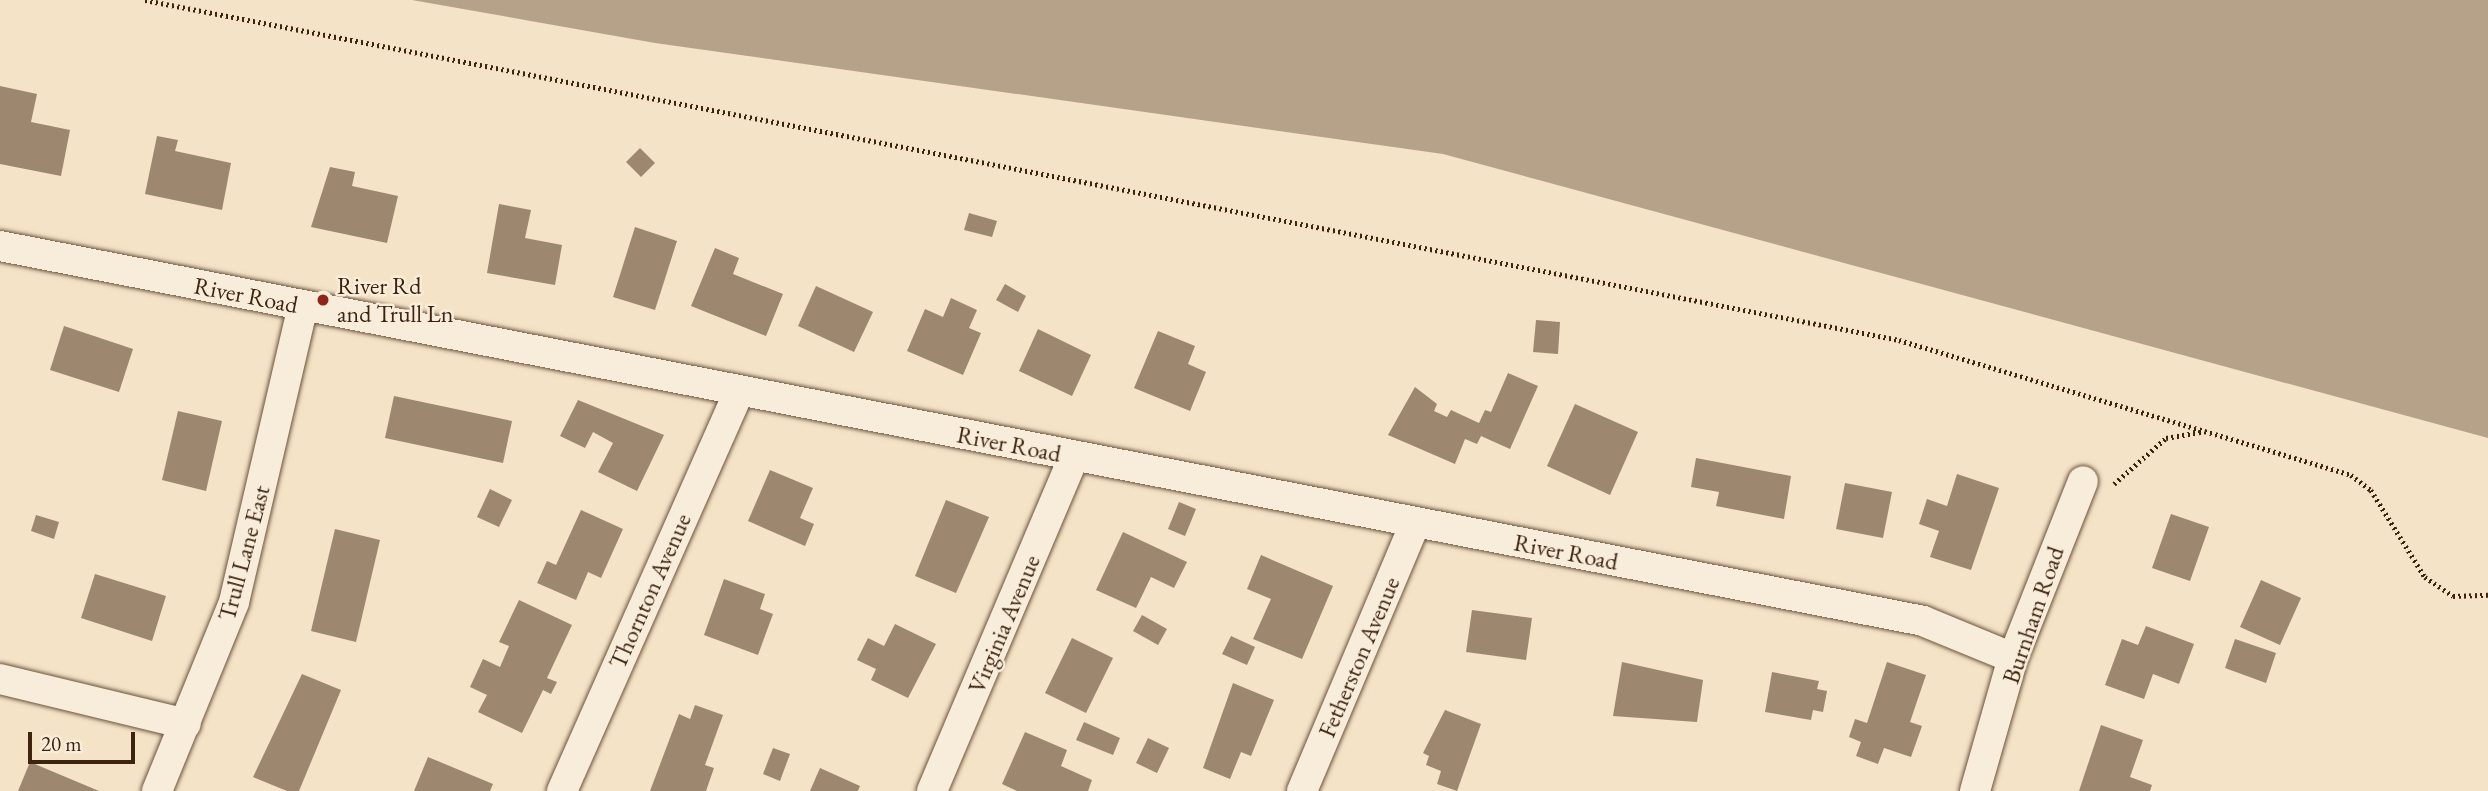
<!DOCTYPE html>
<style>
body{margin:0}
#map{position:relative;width:2488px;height:791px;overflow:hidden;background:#f4e3c7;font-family:"EB Garamond",serif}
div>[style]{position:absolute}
.water>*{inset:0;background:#b6a288}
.building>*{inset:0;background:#9d876e}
.path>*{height:4.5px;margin-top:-2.25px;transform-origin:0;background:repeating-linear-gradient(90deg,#3e230e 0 2px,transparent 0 5.5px)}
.roads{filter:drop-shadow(0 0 2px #6c533c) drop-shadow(0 0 2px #6c533c)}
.street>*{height:30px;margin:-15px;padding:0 15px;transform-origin:15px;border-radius:15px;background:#f8eddb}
.dots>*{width:19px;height:19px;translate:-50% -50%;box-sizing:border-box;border:4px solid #f8eddb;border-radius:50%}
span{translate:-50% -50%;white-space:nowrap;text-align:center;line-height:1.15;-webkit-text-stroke:5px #f8eddb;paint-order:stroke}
.poi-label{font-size:24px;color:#3e230e}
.left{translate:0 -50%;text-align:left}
.street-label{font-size:24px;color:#3e230e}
.scale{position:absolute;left:28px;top:732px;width:107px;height:32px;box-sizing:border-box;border:4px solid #3e230e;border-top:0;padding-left:9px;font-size:21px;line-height:24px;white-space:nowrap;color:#3e230e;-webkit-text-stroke:5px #f8eddb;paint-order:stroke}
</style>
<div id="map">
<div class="water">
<i style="clip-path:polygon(412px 0,2488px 0,2488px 438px,1443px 154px,655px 43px)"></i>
</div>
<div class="building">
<i style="clip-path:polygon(0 86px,37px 94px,31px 122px,70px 130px,61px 176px,0 164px)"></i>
<i style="clip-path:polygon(157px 136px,178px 140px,175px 151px,231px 163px,222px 210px,145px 194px)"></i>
<i style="clip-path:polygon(640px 148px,655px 163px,641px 177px,626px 162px)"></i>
<i style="clip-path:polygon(330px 167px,355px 172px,352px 186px,398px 196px,387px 243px,311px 227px)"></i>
<i style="clip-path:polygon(499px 204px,531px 210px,525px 238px,562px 245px,555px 285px,487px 273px)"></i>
<i style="clip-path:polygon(969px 213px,997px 221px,992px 237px,964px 230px)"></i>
<i style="clip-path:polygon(635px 227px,677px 241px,655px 310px,613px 297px)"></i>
<i style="clip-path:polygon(715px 248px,739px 258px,733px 274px,783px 294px,766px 336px,691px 306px)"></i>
<i style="clip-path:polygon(1005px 284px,1026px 296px,1018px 312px,996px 300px)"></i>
<i style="clip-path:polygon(816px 286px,873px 312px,854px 352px,798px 326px)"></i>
<i style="clip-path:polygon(951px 298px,977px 310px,969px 328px,981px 333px,963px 375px,907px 351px,925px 309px,943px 317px)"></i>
<i style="clip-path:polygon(1536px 320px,1560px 322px,1558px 354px,1533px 352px)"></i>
<i style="clip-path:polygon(64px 326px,133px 349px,119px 392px,50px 370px)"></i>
<i style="clip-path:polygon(1038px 329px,1091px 355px,1072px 396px,1019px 371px)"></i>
<i style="clip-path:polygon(1158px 331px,1195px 346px,1188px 364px,1206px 372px,1190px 411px,1134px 388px)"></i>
<i style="clip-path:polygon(1508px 373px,1538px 386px,1510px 449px,1481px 436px,1477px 444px,1465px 439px,1455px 464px,1388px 435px,1415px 387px,1437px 404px,1434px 411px,1447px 417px,1451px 410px,1479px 423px,1485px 410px,1491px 412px)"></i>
<i style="clip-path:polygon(394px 396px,512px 421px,503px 463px,385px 438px)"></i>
<i style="clip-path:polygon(578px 400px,664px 435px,637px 491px,598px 472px,613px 443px,593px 432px,585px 448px,560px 436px)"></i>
<i style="clip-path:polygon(1575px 404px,1638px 432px,1610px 495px,1547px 466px)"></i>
<i style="clip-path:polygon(178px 411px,222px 421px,206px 491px,162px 480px)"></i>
<i style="clip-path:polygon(1696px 458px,1791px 476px,1784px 519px,1716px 506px,1719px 492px,1691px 487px)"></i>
<i style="clip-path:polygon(770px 470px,813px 488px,800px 518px,814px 524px,805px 546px,748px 521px)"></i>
<i style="clip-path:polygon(1957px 474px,1999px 488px,1971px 570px,1930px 557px,1939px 531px,1919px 524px,1927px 499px,1947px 506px)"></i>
<i style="clip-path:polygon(1845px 483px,1892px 492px,1883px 538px,1836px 529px)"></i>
<i style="clip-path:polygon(490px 489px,512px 500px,499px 527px,477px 517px)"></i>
<i style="clip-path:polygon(946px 500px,989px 517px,956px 593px,915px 576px)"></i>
<i style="clip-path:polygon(1179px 502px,1196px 509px,1185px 536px,1168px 529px)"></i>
<i style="clip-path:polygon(581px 510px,623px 529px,601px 578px,588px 572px,576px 600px,537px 583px,547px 561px,556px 565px)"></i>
<i style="clip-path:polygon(2171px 514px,2209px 527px,2190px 581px,2152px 568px)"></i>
<i style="clip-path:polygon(36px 515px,59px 522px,54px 539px,31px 531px)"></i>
<i style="clip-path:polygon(335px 529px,380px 540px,356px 642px,311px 631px)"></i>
<i style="clip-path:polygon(1123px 532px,1187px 562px,1174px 588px,1151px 577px,1136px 608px,1096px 590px)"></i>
<i style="clip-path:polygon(1261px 555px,1333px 586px,1302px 659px,1253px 639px,1271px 599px,1247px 589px)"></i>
<i style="clip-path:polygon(95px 574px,166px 596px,152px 641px,81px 618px)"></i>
<i style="clip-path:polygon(724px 579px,765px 594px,760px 609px,773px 614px,758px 655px,704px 635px)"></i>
<i style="clip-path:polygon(2261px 580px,2301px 598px,2280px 645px,2240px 627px)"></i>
<i style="clip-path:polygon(519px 600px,572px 625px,547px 678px,557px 682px,551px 694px,543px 690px,522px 733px,478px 712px,487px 695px,470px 687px,483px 659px,500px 667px,509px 646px,499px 642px)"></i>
<i style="clip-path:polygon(1472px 610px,1532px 618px,1526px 660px,1466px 652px)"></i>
<i style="clip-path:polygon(1142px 615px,1167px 629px,1158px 645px,1133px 631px)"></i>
<i style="clip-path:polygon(895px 624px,936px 644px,908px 698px,871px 680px,876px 669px,857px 660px,868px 638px,884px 646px)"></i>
<i style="clip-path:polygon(2146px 626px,2194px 644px,2179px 684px,2153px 674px,2144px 699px,2105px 685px,2122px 639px,2138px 645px)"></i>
<i style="clip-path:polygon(1231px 636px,1255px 647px,1247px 665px,1222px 654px)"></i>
<i style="clip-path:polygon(1072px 638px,1113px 658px,1086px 713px,1045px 693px)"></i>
<i style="clip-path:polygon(2235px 639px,2276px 653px,2266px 683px,2225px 668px)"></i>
<i style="clip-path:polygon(1622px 662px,1703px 680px,1697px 722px,1613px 716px)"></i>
<i style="clip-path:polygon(1887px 662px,1926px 675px,1910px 722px,1922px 726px,1911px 757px,1884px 748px,1878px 764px,1856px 756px,1861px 742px,1849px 737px,1855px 719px,1867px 723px)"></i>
<i style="clip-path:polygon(1772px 672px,1819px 681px,1817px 689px,1827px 691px,1823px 712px,1813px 710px,1811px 720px,1765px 712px)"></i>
<i style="clip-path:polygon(302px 674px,341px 690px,299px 791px,287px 791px,253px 777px)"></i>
<i style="clip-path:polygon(1233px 683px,1274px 700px,1251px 756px,1241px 752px,1230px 779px,1203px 768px)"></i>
<i style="clip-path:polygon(695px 705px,723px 715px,705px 765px,714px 768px,706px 791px,650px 791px,679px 714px,690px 719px)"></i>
<i style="clip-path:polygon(1445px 710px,1481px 724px,1457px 791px,1437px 784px,1441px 771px,1426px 765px,1429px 756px,1423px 753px)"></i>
<i style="clip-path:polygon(1084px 722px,1120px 738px,1113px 755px,1076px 740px)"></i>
<i style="clip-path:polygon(2101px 725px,2143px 740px,2130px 777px,2152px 785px,2150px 791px,2079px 791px)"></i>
<i style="clip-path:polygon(1025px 732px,1067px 750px,1061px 766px,1092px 780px,1088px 791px,1017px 791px,1002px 784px)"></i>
<i style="clip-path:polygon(1148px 738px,1169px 748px,1157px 773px,1136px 763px)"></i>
<i style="clip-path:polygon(773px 748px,790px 754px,780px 781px,763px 774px)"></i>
<i style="clip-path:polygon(428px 757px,493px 784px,490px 791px,414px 791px)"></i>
<i style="clip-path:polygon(30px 762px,99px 791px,18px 791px)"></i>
<i style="clip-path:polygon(820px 768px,860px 786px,858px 791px,810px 791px)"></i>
</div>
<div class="path">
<i style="left:145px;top:0;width:1787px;rotate:10.97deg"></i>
<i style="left:1899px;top:340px;width:472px;rotate:16.6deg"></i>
<i style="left:2351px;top:475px;width:25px;rotate:37deg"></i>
<i style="left:2371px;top:490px;width:102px;rotate:58.2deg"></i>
<i style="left:2425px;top:577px;width:34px;rotate:34deg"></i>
<i style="left:2453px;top:596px;width:35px;rotate:-2deg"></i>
<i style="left:2114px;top:484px;width:69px;rotate:-41.5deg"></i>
<i style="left:2166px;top:438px;width:39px;rotate:-10deg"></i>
</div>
<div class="roads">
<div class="street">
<i style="left:0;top:246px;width:1959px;rotate:11.03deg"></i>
<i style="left:1923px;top:621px;width:97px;rotate:22.3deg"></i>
<i style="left:0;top:679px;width:191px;rotate:13.6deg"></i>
<i style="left:157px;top:791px;width:204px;rotate:-67.8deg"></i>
<i style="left:234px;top:602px;width:304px;rotate:-76.9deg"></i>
<i style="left:562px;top:791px;width:437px;rotate:-66.1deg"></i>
<i style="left:932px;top:791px;width:364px;rotate:-67deg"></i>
<i style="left:1302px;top:791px;width:291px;rotate:-67.1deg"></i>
<i style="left:1975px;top:791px;width:138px;rotate:-74.1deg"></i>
<i style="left:2013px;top:658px;width:190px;rotate:-68.4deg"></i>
</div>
</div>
<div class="dots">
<i style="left:323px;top:300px;background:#8f2418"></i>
</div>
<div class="poi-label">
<span class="left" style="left:337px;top:300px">River Rd<br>and Trull Ln</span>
</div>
<div class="street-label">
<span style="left:246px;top:295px;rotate:11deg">River Road</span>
<span style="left:1009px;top:444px;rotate:11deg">River Road</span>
<span style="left:1566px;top:552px;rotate:11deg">River Road</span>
<span style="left:244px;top:553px;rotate:-75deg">Trull Lane East</span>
<span style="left:650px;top:591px;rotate:-66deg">Thornton Avenue</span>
<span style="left:2033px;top:615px;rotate:-71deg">Burnham Road</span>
<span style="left:1004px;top:624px;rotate:-67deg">Virginia Avenue</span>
<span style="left:1359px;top:657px;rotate:-67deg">Fetherston Avenue</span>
</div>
<div class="scale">20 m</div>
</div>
